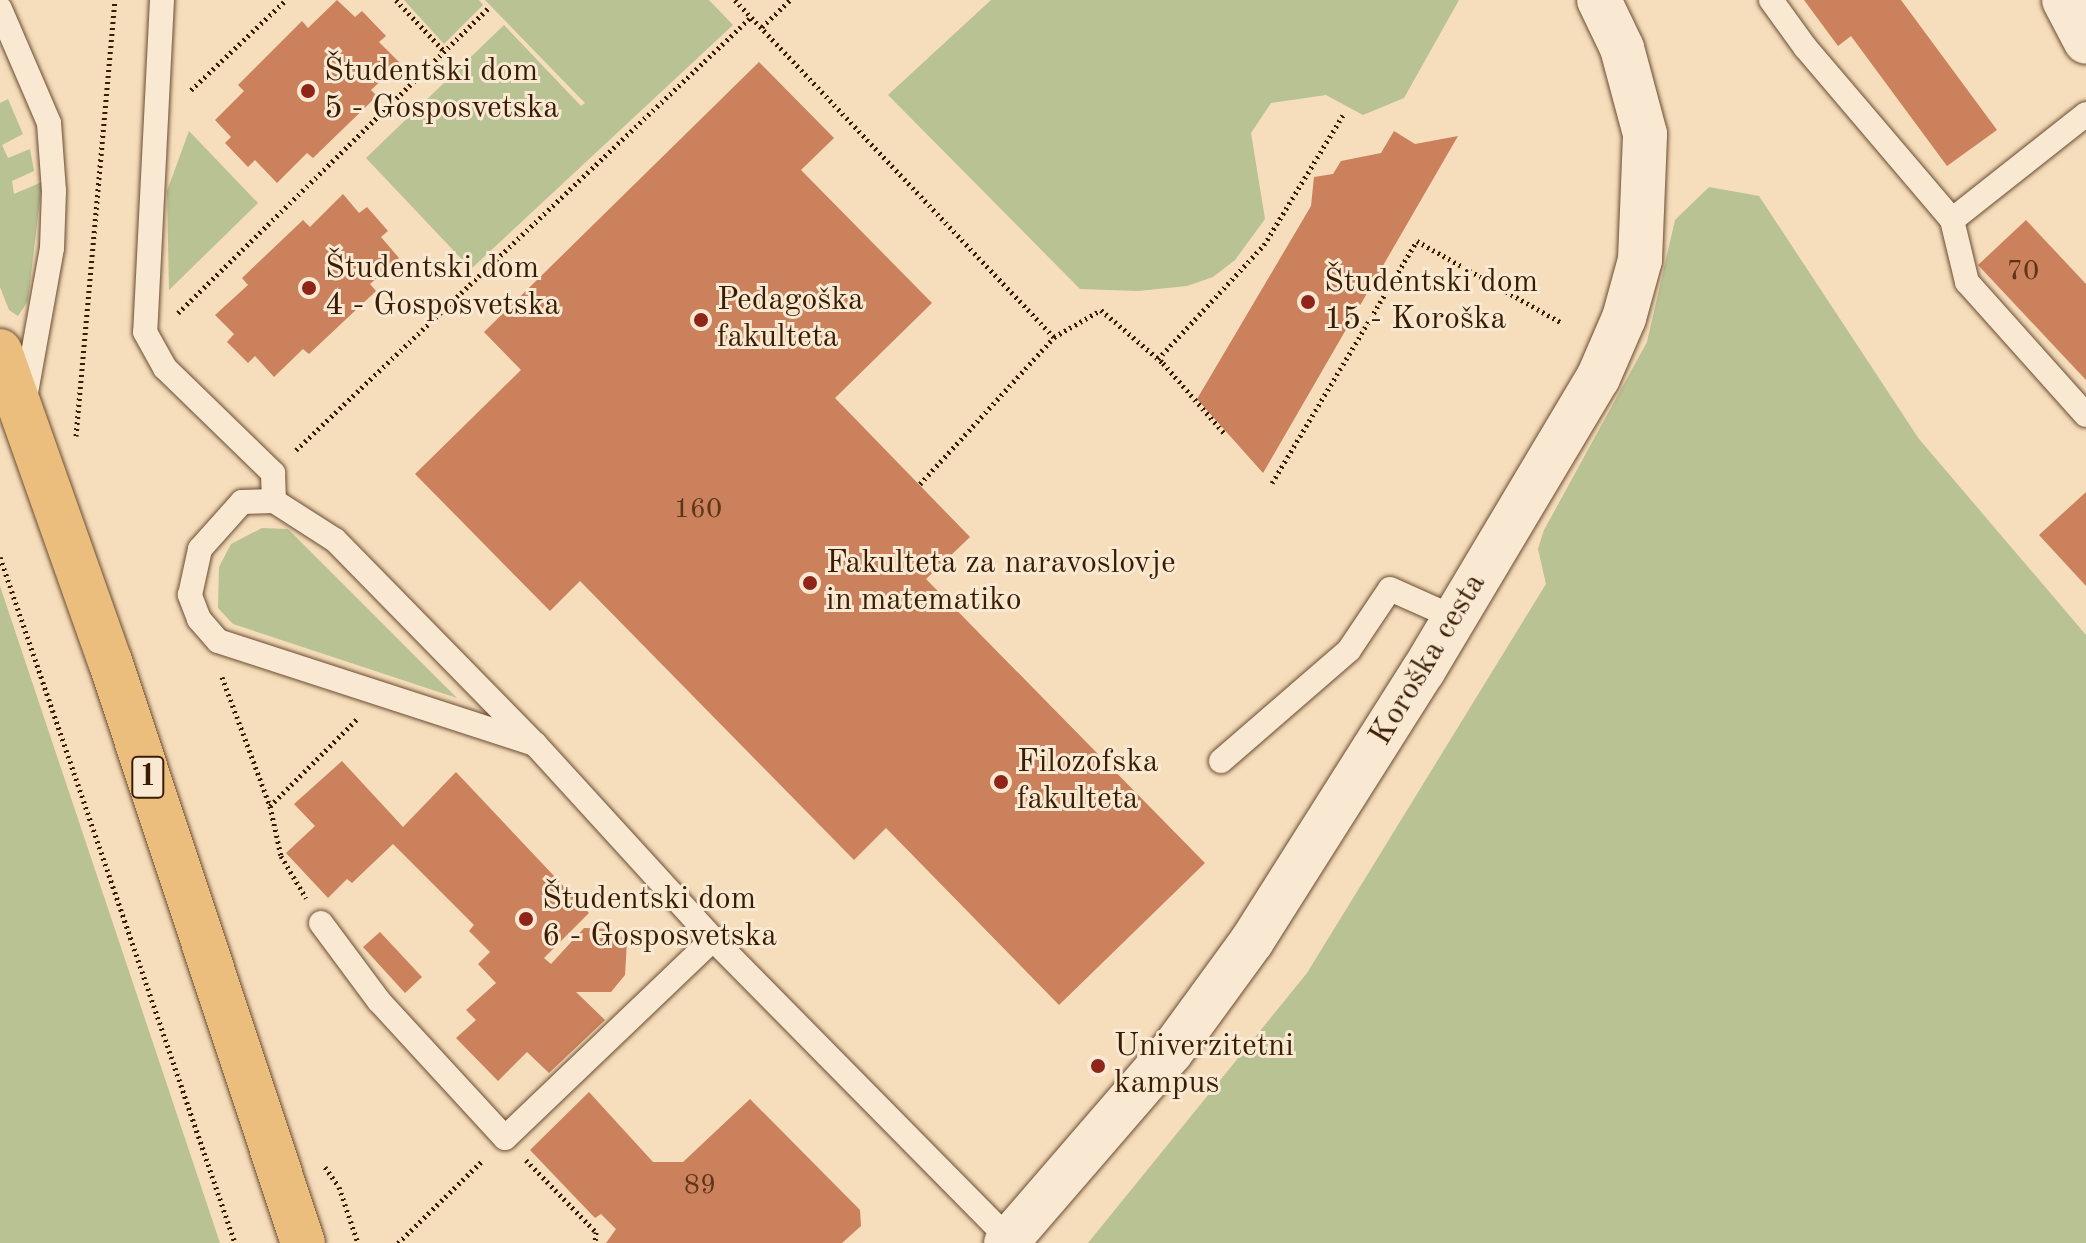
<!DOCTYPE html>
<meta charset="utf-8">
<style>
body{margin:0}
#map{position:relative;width:2086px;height:1243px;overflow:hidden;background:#f6ddbb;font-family:"Old Standard TT",serif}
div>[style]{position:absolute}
.green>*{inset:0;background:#b8c293}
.building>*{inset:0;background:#ca815c}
.path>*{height:5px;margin-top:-2.5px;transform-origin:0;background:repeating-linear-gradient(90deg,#3a1c03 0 2px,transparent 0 6px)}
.roads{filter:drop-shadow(0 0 2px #694c31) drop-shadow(0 0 2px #694c31)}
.lane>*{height:24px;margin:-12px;padding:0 12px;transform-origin:12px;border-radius:12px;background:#f9e9d3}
.street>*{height:44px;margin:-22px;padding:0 22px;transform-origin:22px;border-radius:22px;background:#f9e9d3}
.primary>*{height:44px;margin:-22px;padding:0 22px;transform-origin:22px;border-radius:22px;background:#ebbe7e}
.dots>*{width:22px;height:22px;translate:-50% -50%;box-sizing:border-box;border:4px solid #f9e9d3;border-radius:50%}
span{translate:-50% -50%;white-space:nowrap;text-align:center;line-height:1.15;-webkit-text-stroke:6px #f9e9d3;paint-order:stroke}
.number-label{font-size:28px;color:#5e3519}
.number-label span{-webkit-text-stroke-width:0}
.shield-label span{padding:2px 6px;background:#f9e9d3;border:2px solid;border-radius:6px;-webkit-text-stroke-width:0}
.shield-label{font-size:30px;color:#3a1c03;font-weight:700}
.poi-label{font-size:32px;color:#3a1c03}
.left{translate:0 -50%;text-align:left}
.street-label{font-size:32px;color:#3a1c03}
</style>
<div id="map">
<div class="green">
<i style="clip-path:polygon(404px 0,479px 0,483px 5px,444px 44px)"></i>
<i style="clip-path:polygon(485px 0,709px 0,733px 25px,471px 269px,366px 158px,504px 25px,581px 106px,585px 103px)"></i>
<i style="clip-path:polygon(991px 0,1459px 0,1404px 98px,1363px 115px,1326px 95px,1271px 103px,1251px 133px,1265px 219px,1235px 260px,1213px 277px,1187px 286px,1138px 291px,1080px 289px,888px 95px)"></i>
<i style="clip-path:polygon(8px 99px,23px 134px,2px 145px,8px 158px,30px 149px,34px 171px,12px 181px,14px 194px,42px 182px,28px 301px,18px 316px,9px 310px,0 287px,0 103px)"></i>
<i style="clip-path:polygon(189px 131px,258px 203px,169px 290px,167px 191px)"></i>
<i style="clip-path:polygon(1709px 187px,1759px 196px,1919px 439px,2086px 635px,2086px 1243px,1088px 1243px,1307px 973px,1546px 584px,1538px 549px,1544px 530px,1647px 342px,1675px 220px)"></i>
<i style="clip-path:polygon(262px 528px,288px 529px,457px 698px,233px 624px,218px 608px,219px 567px,231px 544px)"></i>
<i style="clip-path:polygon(0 586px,220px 1243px,0 1243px)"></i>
</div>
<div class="building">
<i style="clip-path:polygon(337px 0,355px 17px,362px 11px,386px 36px,379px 42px,400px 63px,371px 90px,377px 96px,313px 158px,307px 153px,277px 183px,255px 160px,248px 167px,225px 143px,231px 137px,215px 120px,244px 91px,238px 85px,302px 21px,308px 28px)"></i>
<i style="clip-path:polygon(1804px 0,1901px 0,1997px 130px,1947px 166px,1851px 36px,1838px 46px)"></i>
<i style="clip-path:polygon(759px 62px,834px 138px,801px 170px,932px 303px,835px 398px,970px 537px,926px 579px,1205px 863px,1059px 1005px,886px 828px,854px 860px,580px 581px,550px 611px,415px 474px,521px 370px,484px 332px)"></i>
<i style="clip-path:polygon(1394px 131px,1415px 144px,1458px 136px,1263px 473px,1197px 399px,1311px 206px,1314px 177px,1333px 174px,1341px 161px,1381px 153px)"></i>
<i style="clip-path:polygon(343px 194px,359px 213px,367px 207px,388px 231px,381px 237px,399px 258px,370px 284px,376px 291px,309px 354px,303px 349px,274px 377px,255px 356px,248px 363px,227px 342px,234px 334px,215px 315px,248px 285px,242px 278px,303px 220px,310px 227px)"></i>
<i style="clip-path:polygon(2026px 220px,2086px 284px,2086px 380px,1978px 265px)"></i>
<i style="clip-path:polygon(2086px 492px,2086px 586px,2039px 535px)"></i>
<i style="clip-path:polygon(342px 761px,403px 827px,456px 772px,589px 913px,544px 958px,551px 964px,584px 928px,610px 929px,627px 941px,625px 975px,611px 992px,576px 992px,605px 1020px,549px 1073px,527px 1052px,498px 1081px,456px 1038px,476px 1020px,466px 1010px,496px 983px,478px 964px,490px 952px,469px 931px,474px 925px,393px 844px,352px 883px,347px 879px,328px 898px,286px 853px,315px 826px,294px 804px)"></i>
<i style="clip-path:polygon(380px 932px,422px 977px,405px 993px,363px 947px)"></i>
<i style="clip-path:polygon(589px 1092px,653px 1162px,683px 1162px,750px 1099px,860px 1210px,861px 1226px,842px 1243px,606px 1243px,616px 1229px,601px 1214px,595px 1218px,530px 1150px)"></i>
</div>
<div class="path">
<i style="left:396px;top:0;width:70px;rotate:46.7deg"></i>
<i style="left:735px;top:0;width:464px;rotate:46.6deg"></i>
<i style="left:762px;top:27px;width:39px;rotate:-44deg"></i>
<i style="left:191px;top:90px;width:131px;rotate:-43.5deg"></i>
<i style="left:178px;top:313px;width:435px;rotate:-44.5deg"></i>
<i style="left:1158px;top:359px;width:156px;rotate:-47.1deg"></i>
<i style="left:1264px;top:245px;width:152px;rotate:-58.7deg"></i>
<i style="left:76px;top:436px;width:438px;rotate:-84.9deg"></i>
<i style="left:296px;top:450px;width:630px;rotate:-43.58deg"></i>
<i style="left:1272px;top:483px;width:282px;rotate:-59.1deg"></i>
<i style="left:1417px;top:241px;width:167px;rotate:29.5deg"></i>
<i style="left:920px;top:484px;width:199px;rotate:-47.6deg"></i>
<i style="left:1054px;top:337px;width:54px;rotate:-29.9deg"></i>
<i style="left:1101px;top:310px;width:82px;rotate:40.5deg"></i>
<i style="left:1163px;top:363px;width:94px;rotate:48.9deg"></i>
<i style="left:0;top:557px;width:725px;rotate:71.09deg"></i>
<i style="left:222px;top:677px;width:138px;rotate:69.6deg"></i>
<i style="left:270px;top:806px;width:51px;rotate:77.6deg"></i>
<i style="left:281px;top:856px;width:49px;rotate:59.2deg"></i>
<i style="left:270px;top:806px;width:124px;rotate:-45deg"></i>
<i style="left:526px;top:1160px;width:100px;rotate:45.8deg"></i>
<i style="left:596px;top:1232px;width:11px;rotate:95deg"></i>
<i style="left:325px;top:1167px;width:24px;rotate:55deg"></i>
<i style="left:339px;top:1187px;width:59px;rotate:71.3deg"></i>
<i style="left:398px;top:1243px;width:119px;rotate:-44.3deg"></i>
</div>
<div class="roads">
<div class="lane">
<i style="left:162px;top:0;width:332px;rotate:92.9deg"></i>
<i style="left:145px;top:332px;width:41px;rotate:60.9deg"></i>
<i style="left:165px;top:368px;width:151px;rotate:44.2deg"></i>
<i style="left:273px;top:473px;width:28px;rotate:88deg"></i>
<i style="left:1771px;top:0;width:58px;rotate:54.1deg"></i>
<i style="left:1805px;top:47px;width:227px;rotate:49.6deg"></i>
<i style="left:1952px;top:220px;width:171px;rotate:-38.3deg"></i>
<i style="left:0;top:9px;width:124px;rotate:66.7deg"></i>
<i style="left:49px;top:123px;width:68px;rotate:85.8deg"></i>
<i style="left:54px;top:191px;width:57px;rotate:92deg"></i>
<i style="left:52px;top:248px;width:158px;rotate:100.2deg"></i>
<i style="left:1952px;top:220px;width:64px;rotate:76.4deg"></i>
<i style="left:1967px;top:282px;width:178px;rotate:48.2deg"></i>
<i style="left:535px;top:744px;width:333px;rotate:-162deg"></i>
<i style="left:218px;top:641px;width:29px;rotate:-131deg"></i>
<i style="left:199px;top:619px;width:26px;rotate:-111deg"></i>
<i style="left:190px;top:595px;width:47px;rotate:-77.7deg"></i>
<i style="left:200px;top:549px;width:63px;rotate:-48.2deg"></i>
<i style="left:242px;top:502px;width:32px;rotate:-2deg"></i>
<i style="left:274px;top:501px;width:72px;rotate:32.6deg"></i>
<i style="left:335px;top:540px;width:286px;rotate:45.6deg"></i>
<i style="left:535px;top:744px;width:264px;rotate:47.6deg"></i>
<i style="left:713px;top:939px;width:421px;rotate:45.4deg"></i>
<i style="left:1221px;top:761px;width:169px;rotate:-40.9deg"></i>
<i style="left:1349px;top:650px;width:73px;rotate:-56.1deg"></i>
<i style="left:1390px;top:589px;width:71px;rotate:24deg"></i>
<i style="left:321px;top:923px;width:97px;rotate:53.4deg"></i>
<i style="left:379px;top:1001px;width:186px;rotate:47.4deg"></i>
<i style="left:505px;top:1138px;width:288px;rotate:-43.7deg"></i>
</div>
<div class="street">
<i style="left:2064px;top:0;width:47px;rotate:62.4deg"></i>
<i style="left:1006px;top:1243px;width:252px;rotate:-49.2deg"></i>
<i style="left:1171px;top:1052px;width:137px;rotate:-53.9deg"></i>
<i style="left:1252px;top:941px;width:320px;rotate:-57.7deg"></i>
<i style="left:1423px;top:671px;width:341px;rotate:-59.2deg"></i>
<i style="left:1598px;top:378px;width:65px;rotate:-66.6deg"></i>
<i style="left:1624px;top:318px;width:60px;rotate:-74.6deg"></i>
<i style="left:1640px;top:260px;width:126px;rotate:-87.7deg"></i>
<i style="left:1645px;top:134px;width:89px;rotate:-105deg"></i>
<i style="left:1622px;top:48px;width:53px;rotate:-115.6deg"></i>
</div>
<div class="primary">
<i style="left:0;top:351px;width:329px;rotate:70.5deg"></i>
<i style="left:110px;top:661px;width:613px;rotate:71.65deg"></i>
</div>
</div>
<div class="dots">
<i style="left:308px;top:91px;background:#8f2418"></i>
<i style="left:309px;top:288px;background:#8f2418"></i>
<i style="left:1308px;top:302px;background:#8f2418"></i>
<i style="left:701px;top:320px;background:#8f2418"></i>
<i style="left:810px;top:583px;background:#8f2418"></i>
<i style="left:1001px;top:782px;background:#8f2418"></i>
<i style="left:526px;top:919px;background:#8f2418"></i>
<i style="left:1098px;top:1066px;background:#8f2418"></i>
</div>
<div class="number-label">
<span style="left:2023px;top:272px">70</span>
<span style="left:698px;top:510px">160</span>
<span style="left:700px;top:1186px">89</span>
</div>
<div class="shield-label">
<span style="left:148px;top:777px">1</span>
</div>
<div class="poi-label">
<span class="left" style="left:324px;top:91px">Študentski dom<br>5 - Gosposvetska</span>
<span class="left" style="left:325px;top:288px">Študentski dom<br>4 - Gosposvetska</span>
<span class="left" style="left:1324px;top:302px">Študentski dom<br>15 - Koroška</span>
<span class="left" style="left:717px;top:320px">Pedagoška<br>fakulteta</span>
<span class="left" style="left:826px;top:583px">Fakulteta za naravoslovje<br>in matematiko</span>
<span class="left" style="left:1017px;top:782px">Filozofska<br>fakulteta</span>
<span class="left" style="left:542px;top:919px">Študentski dom<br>6 - Gosposvetska</span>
<span class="left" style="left:1114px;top:1066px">Univerzitetni<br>kampus</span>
</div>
<div class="street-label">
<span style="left:1429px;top:660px;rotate:-59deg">Koroška cesta</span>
</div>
</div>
